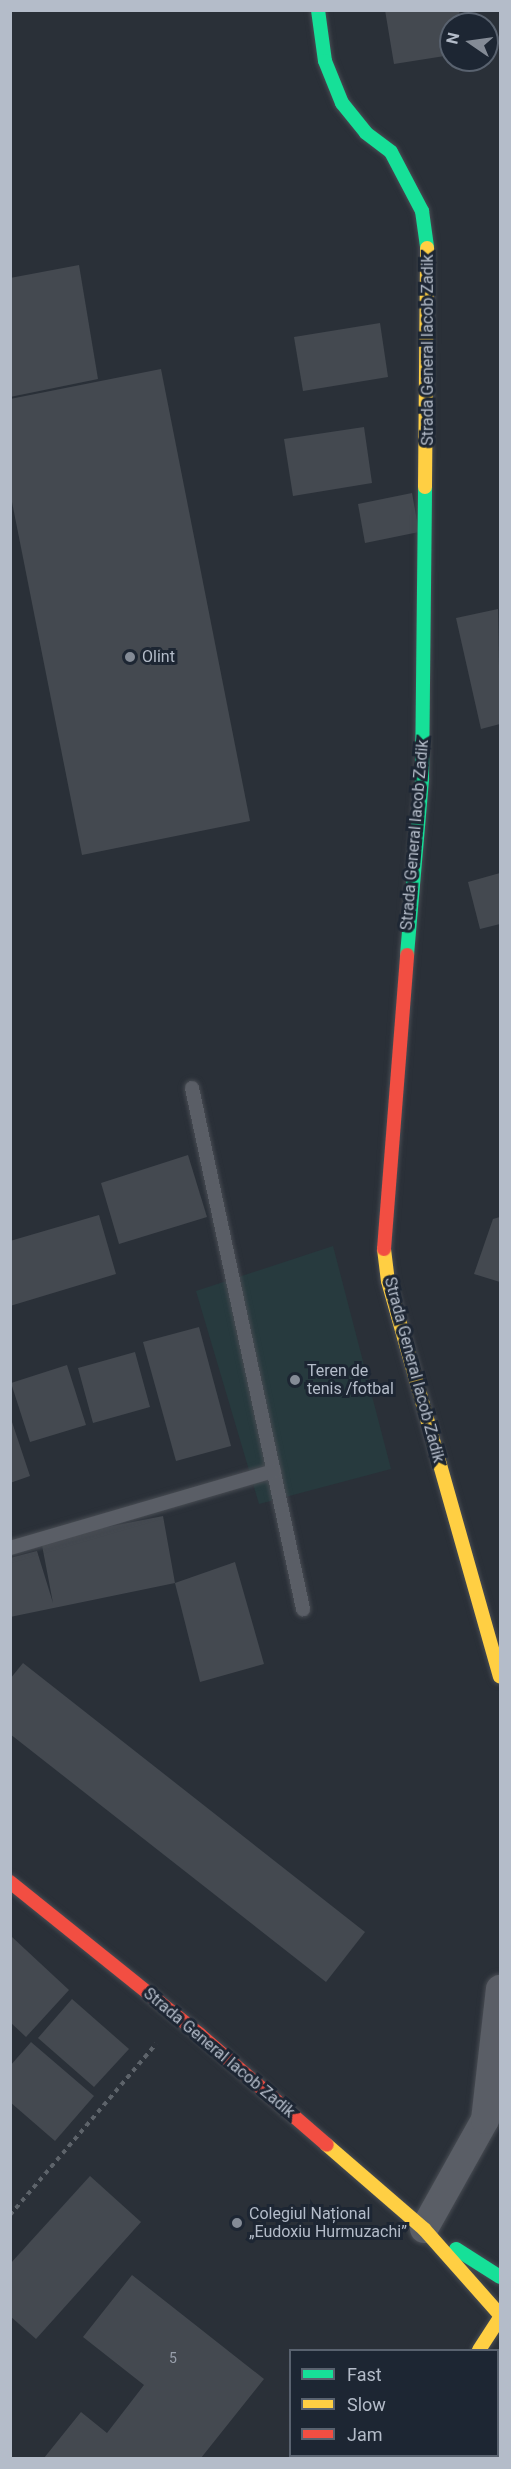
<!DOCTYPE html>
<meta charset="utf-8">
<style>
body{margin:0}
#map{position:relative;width:511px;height:2469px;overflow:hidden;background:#2a3038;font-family:Roboto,sans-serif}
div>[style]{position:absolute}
.green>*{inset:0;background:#273a3e}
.building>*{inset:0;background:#444950}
.path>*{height:4px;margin-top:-2px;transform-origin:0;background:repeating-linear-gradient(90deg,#5d636a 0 4.5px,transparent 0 9px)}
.roads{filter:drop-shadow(0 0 2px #484c53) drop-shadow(0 0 2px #484c53)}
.lane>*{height:14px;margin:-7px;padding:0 7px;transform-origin:7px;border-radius:7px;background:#5a5e66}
.street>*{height:28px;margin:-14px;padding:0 14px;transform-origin:14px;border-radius:14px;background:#5a5e66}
.fast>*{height:14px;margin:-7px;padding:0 7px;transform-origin:7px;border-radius:7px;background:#16e098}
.slow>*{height:14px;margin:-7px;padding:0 7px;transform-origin:7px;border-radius:7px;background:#ffcf43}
.jam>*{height:14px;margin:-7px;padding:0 7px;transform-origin:7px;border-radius:7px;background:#f24e42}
.dots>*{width:16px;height:16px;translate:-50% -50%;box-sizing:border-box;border:3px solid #1d2633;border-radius:50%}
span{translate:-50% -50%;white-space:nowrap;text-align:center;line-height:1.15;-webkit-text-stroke:6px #1d2633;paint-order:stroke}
.number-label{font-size:14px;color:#989fab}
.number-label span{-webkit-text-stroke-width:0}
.street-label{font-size:16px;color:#b4bcc9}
.poi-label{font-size:16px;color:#b4bcc9}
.left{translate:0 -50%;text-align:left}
.frame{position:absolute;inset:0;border:12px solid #b4bcc9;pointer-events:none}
.legend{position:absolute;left:289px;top:2349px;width:210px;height:108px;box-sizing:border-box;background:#1d2633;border:2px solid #59626f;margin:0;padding:8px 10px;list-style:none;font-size:18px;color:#b4bcc9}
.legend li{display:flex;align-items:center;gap:12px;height:30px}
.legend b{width:30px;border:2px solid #59626f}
.north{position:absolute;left:439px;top:12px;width:60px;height:60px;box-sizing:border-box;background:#1d2633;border:2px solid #59626f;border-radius:50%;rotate:283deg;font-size:16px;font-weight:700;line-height:24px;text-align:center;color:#b4bcc9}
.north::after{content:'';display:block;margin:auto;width:21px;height:27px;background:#848b96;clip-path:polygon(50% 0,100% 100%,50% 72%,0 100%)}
</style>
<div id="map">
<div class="green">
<i style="clip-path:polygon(333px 1246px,391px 1469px,259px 1504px,196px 1291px)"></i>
</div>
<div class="building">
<i style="clip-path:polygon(385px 10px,459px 10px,461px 24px,451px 24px,451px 55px,394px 64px)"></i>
<i style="clip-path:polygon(79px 265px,98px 379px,10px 397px,10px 278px)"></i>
<i style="clip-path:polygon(380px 323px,388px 377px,303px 391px,294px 337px)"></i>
<i style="clip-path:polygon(161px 369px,250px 821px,82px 855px,10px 492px,10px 399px)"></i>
<i style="clip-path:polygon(364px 427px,372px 483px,293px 496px,284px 439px)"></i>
<i style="clip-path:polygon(412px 493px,419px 532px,365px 543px,358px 504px)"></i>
<i style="clip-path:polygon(498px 609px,500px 724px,481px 729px,456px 618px)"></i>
<i style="clip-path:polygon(500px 873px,500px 924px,480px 929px,468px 882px)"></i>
<i style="clip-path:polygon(188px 1155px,207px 1217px,119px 1244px,101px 1183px)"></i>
<i style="clip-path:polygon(99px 1215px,116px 1274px,10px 1306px,10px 1241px)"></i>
<i style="clip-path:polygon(500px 1217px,500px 1282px,474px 1274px,493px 1219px)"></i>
<i style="clip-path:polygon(199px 1327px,231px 1446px,176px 1461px,143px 1342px)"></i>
<i style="clip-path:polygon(135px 1352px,150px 1407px,93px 1423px,78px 1368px)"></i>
<i style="clip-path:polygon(67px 1365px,86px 1425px,30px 1442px,11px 1383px)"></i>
<i style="clip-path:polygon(10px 1416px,30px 1476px,10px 1483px)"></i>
<i style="clip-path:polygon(163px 1516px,175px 1583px,10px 1617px,10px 1558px,37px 1551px,53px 1603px,41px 1540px)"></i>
<i style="clip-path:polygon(235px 1562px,264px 1664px,200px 1682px,175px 1583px)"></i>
<i style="clip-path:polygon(23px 1663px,365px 1932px,326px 1982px,10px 1734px,10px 1679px)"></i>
<i style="clip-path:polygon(12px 1937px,69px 1990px,26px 2037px,10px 2022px)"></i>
<i style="clip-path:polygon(72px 1999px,129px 2049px,94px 2087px,38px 2038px)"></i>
<i style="clip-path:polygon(31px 2042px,94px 2096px,55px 2141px,10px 2102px,10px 2066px)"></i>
<i style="clip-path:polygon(90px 2176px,141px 2222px,36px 2339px,10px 2316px,10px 2264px)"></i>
<i style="clip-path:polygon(132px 2275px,264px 2379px,201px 2458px,44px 2458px,81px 2412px,107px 2433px,144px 2385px,83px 2337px)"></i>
</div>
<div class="path">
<i style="left:10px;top:2215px;width:225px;rotate:-49.5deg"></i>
</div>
<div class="roads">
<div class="lane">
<i style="left:192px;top:1088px;width:533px;rotate:77.97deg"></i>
<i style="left:10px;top:1548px;width:275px;rotate:-16.3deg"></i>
</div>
<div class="street">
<i style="left:424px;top:2229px;width:125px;rotate:-60.8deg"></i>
<i style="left:485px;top:2120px;width:132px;rotate:-83.5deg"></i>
</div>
<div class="fast">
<i style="left:318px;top:10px;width:51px;rotate:82.2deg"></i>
<i style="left:325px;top:61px;width:45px;rotate:68deg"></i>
<i style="left:342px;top:103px;width:38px;rotate:51deg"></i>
<i style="left:366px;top:133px;width:31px;rotate:37deg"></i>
<i style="left:391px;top:152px;width:67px;rotate:62.3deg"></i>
<i style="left:422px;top:211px;width:37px;rotate:82deg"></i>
<i style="left:407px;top:955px;width:177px;rotate:-85.1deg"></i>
<i style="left:422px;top:779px;width:292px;rotate:-89.4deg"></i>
<i style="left:456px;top:2249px;width:52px;rotate:32.5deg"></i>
<i style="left:498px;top:2408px;width:3px;rotate:45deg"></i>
<i style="left:498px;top:2455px;width:5px;rotate:-68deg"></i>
<i style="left:459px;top:2458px;width:2px;rotate:-63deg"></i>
</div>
<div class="slow">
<i style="left:425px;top:487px;width:239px;rotate:-89.5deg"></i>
<i style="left:384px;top:1249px;width:32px;rotate:83deg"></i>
<i style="left:388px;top:1281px;width:411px;rotate:74.2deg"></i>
<i style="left:327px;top:2145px;width:128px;rotate:40.9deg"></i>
<i style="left:424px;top:2229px;width:115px;rotate:48.5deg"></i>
<i style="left:479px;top:2350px;width:38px;rotate:-57deg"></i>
</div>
<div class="jam">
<i style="left:384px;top:1249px;width:295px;rotate:-85.5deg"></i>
<i style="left:10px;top:1882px;width:243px;rotate:38.8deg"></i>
<i style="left:199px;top:2034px;width:169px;rotate:40.9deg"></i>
</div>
</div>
<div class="dots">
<i style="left:130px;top:657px;background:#848b96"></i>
<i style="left:295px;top:1380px;background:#848b96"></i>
<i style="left:237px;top:2223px;background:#848b96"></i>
</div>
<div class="number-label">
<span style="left:173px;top:2358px">5</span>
</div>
<div class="street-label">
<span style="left:428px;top:350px;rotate:-90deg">Strada General Iacob Zadik</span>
<span style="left:415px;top:835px;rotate:-85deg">Strada General Iacob Zadik</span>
<span style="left:414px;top:1370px;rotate:75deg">Strada General Iacob Zadik</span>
<span style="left:219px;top:2053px;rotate:40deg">Strada General Iacob Zadik</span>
</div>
<div class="poi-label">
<span class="left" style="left:142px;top:657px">Olint</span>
<span class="left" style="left:307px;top:1380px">Teren de<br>tenis /fotbal</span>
<span class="left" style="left:249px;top:2223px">Colegiul Național<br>„Eudoxiu Hurmuzachi”</span>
</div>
<div class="frame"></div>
<ul class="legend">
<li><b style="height:8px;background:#16e098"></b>Fast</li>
<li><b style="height:8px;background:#ffcf43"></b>Slow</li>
<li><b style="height:8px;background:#f24e42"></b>Jam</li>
</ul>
<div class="north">N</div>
</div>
